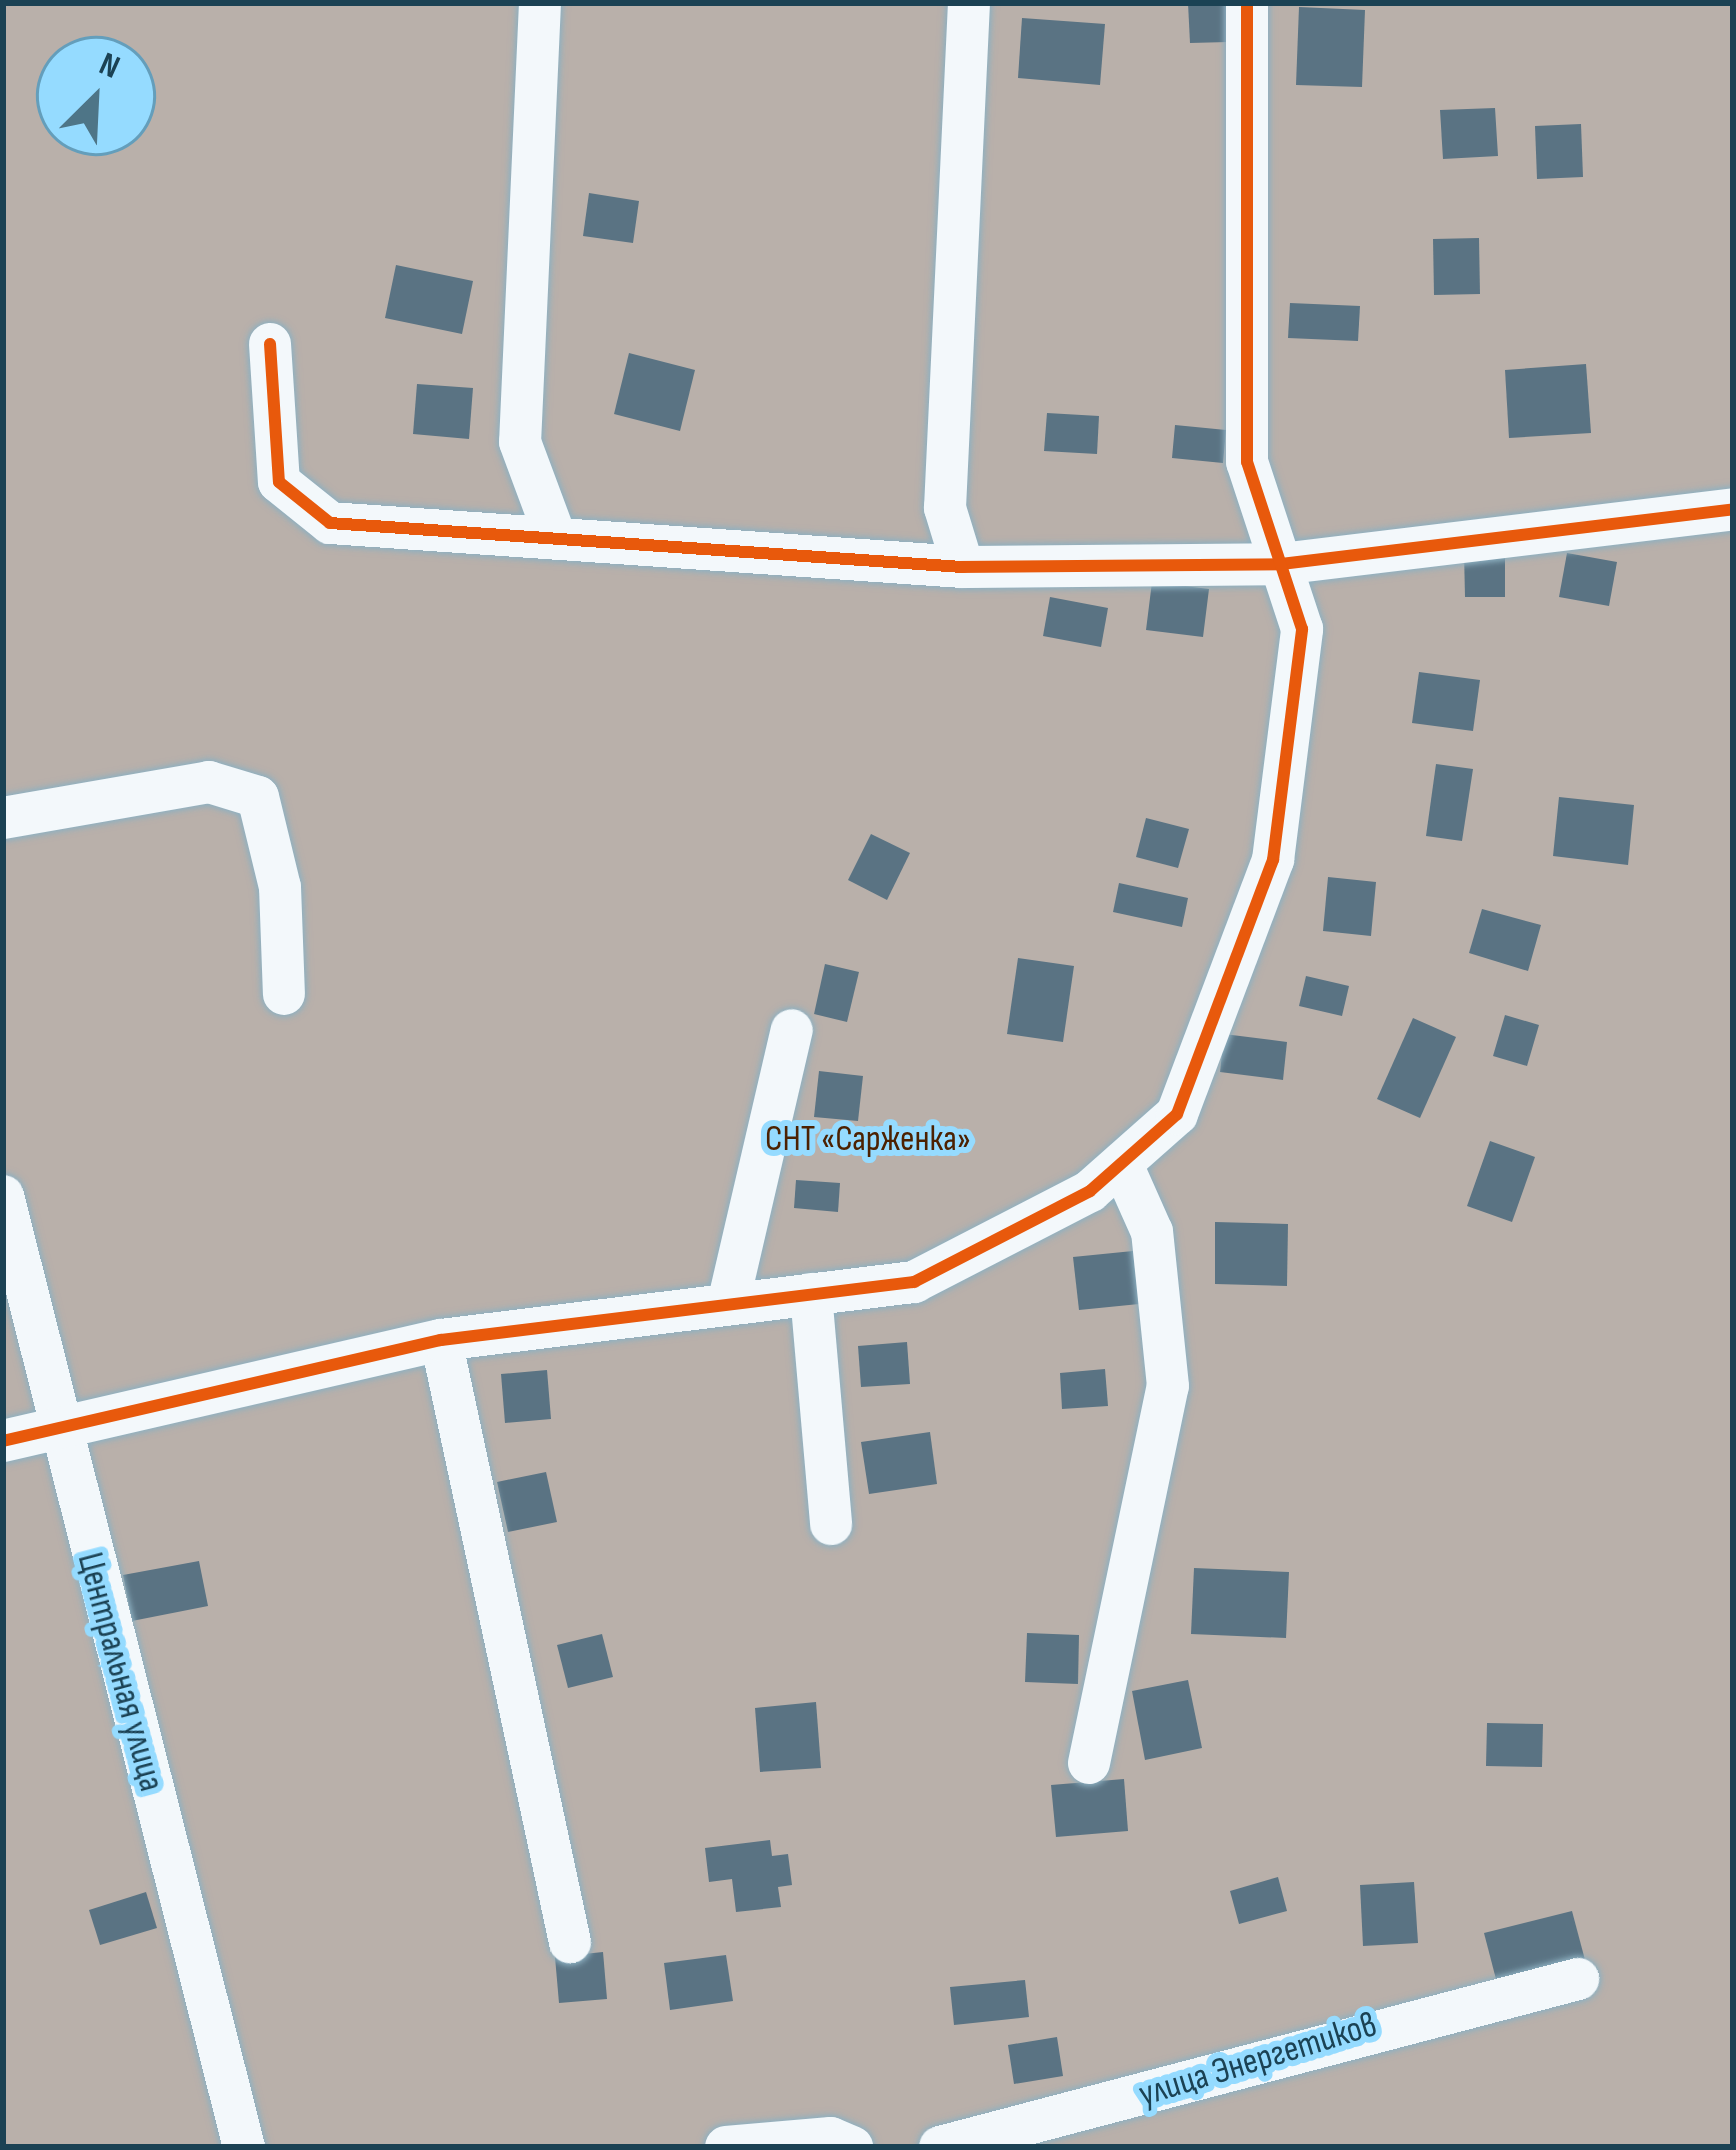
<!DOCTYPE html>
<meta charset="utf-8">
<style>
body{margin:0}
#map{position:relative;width:1736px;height:2150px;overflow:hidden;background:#add3e7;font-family:"Sofia Sans Condensed",sans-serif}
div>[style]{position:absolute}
.green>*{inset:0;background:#b9b0aa}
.building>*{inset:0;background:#5a7383}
.roads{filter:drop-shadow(0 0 3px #8db0c1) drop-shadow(0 0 3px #8db0c1)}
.minor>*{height:42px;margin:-21px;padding:0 21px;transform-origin:21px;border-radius:21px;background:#f3f8fb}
.cycleway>*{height:12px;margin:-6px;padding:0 6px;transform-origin:6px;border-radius:6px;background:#e8590c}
span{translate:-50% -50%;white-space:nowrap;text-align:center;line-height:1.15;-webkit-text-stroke:12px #95dbff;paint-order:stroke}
.park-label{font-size:36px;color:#4c2101}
.street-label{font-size:36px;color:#1b4254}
.frame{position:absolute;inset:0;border:6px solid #1b4254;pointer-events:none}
.north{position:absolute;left:36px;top:36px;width:120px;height:120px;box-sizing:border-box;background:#95dbff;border:3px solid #649ebb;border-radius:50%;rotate:24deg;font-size:33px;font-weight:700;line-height:48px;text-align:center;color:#1b4254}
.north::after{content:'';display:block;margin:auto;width:42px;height:54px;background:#4e7587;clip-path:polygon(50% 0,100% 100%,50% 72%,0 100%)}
</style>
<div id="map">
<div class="green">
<i style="clip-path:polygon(evenodd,3px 3px,1733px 3px,1733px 2147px,3px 2147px,3px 3px,60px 60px,132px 60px,132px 132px,60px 132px,60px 60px)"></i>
</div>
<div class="building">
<i style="clip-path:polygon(1188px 3px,1228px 3px,1228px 42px,1190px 43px)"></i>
<i style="clip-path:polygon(1299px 7px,1365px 10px,1362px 87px,1296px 85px)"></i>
<i style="clip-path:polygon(1022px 18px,1105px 24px,1100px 85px,1018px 78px)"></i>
<i style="clip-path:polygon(1495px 108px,1498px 156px,1443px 159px,1440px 110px)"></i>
<i style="clip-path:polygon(1581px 124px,1583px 177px,1537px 179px,1535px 126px)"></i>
<i style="clip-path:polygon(589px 193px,639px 201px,633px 243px,583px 236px)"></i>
<i style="clip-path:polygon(1479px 238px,1480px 294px,1434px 295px,1433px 239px)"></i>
<i style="clip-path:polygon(396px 265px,473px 281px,462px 334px,385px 318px)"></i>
<i style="clip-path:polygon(1290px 303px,1360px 306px,1358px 341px,1288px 338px)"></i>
<i style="clip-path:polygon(629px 353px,695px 370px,680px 431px,614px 414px)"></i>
<i style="clip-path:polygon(1586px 364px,1591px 433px,1509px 438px,1505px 370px)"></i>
<i style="clip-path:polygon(417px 384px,473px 388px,469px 439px,413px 434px)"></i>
<i style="clip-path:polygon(1047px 413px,1099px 416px,1097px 454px,1044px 451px)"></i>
<i style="clip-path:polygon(1175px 425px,1226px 430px,1223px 463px,1172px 458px)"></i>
<i style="clip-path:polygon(1464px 552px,1505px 552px,1505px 597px,1465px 597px)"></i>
<i style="clip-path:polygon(1567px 553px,1617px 562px,1609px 606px,1559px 597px)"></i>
<i style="clip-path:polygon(1152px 582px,1209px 589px,1203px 637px,1146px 630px)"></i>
<i style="clip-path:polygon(1050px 597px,1108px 608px,1101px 647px,1043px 636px)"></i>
<i style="clip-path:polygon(1419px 672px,1480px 680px,1473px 731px,1412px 723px)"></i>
<i style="clip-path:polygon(1436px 764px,1473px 769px,1462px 841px,1426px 836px)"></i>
<i style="clip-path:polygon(1559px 797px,1634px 805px,1628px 865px,1553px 856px)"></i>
<i style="clip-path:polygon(1146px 818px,1189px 829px,1178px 868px,1136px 857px)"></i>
<i style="clip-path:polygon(871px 834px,910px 853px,887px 900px,848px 880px)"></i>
<i style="clip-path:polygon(1328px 877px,1376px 882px,1371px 936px,1323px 931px)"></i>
<i style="clip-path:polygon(1119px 883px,1188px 898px,1182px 927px,1113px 912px)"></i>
<i style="clip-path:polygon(1482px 909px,1541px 925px,1528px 971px,1469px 953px)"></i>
<i style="clip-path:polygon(1018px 958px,1074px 966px,1063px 1042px,1007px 1034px)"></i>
<i style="clip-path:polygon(825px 964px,859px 972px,847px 1022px,814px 1014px)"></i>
<i style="clip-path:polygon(1306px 976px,1349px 986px,1342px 1016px,1299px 1006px)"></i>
<i style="clip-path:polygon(1505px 1015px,1539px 1025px,1527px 1066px,1493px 1056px)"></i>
<i style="clip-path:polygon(1413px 1018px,1456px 1037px,1420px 1118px,1377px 1099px)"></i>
<i style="clip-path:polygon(1224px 1034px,1287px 1042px,1283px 1080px,1220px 1072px)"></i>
<i style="clip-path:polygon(819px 1071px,863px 1076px,858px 1121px,814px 1117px)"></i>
<i style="clip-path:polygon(1490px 1141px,1535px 1157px,1512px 1222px,1467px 1206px)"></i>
<i style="clip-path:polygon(796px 1180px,840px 1183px,838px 1212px,794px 1208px)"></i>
<i style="clip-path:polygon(1215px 1222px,1288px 1224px,1287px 1286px,1215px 1284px)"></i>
<i style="clip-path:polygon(1133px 1251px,1139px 1304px,1079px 1310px,1073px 1257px)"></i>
<i style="clip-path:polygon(907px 1342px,910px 1384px,861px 1387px,858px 1346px)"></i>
<i style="clip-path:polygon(1105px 1369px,1108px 1406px,1062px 1409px,1060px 1373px)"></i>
<i style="clip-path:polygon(547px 1370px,551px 1419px,505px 1423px,501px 1374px)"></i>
<i style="clip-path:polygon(930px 1432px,937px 1484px,869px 1494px,861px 1442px)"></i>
<i style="clip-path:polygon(546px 1472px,557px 1522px,508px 1532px,497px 1482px)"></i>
<i style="clip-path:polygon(199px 1561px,208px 1606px,132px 1621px,123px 1575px)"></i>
<i style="clip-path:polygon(1194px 1568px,1289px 1572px,1286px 1638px,1191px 1634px)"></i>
<i style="clip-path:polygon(1027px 1633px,1079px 1635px,1078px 1684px,1025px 1682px)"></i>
<i style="clip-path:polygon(602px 1634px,613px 1677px,568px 1688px,557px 1645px)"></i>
<i style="clip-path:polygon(1188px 1680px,1202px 1748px,1145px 1760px,1132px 1691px)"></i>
<i style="clip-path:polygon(816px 1702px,821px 1768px,760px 1772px,755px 1708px)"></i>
<i style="clip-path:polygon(1487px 1723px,1543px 1724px,1542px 1767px,1486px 1766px)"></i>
<i style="clip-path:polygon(1124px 1779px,1128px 1831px,1056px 1837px,1051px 1785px)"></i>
<i style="clip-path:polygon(770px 1840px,772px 1856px,788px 1854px,792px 1885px,778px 1887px,781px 1907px,736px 1912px,732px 1879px,709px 1882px,705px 1848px)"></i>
<i style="clip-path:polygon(1278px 1877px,1287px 1911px,1239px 1924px,1230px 1891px)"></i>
<i style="clip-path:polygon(1414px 1882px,1418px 1943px,1363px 1946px,1360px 1885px)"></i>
<i style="clip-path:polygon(146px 1892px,157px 1928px,100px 1945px,89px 1910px)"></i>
<i style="clip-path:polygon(1572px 1911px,1585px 1960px,1497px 1983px,1484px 1933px)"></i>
<i style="clip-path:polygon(603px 1952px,607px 1999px,559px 2003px,555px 1957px)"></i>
<i style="clip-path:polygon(726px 1955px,733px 2001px,670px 2010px,664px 1963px)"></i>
<i style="clip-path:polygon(1025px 1980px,1029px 2017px,954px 2025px,950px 1987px)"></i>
<i style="clip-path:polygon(1057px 2037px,1063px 2076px,1014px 2084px,1008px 2045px)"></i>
</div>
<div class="roads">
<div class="minor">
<i style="left:540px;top:3px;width:439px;rotate:92.6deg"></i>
<i style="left:520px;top:442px;width:103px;rotate:69.6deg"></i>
<i style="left:270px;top:344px;width:138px;rotate:86.3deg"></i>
<i style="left:279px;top:482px;width:65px;rotate:38.8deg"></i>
<i style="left:330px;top:523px;width:635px;rotate:3.98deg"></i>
<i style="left:963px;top:567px;width:318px;rotate:-0.5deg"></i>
<i style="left:1281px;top:564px;width:455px;rotate:-6.9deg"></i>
<i style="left:963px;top:567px;width:62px;rotate:-107deg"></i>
<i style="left:945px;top:508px;width:506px;rotate:-87.28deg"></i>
<i style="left:3px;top:818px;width:209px;rotate:-9.9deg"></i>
<i style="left:209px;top:782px;width:51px;rotate:17deg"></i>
<i style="left:258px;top:797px;width:93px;rotate:76.3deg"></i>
<i style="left:280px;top:887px;width:107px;rotate:87.9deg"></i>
<i style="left:3px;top:1196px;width:981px;rotate:75.78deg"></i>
<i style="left:811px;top:1294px;width:231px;rotate:85deg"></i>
<i style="left:728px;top:1304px;width:281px;rotate:-76.9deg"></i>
<i style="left:441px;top:1340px;width:616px;rotate:77.91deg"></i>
<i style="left:3px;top:1441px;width:449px;rotate:-13deg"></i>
<i style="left:441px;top:1340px;width:477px;rotate:-7deg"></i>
<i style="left:914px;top:1282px;width:198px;rotate:-27.3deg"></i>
<i style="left:1090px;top:1191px;width:116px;rotate:-41.5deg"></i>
<i style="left:1177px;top:1114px;width:272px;rotate:-69.3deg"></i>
<i style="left:1273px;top:860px;width:233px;rotate:-82.8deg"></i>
<i style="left:1302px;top:629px;width:176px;rotate:-108.2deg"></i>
<i style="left:1247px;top:462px;width:459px;rotate:-90deg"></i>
<i style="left:1089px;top:1763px;width:385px;rotate:-78.2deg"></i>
<i style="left:1168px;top:1386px;width:155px;rotate:-95.9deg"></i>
<i style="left:1152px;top:1232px;width:71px;rotate:-114deg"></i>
<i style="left:726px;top:2147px;width:105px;rotate:-4.9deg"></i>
<i style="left:831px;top:2138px;width:23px;rotate:23deg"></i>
<i style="left:940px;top:2147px;width:660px;rotate:-14.75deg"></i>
</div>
</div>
<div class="cycleway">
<i style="left:270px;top:344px;width:138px;rotate:86.3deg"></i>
<i style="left:279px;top:482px;width:65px;rotate:38.8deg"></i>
<i style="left:330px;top:523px;width:635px;rotate:3.98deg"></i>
<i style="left:963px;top:567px;width:318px;rotate:-0.5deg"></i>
<i style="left:1281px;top:564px;width:455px;rotate:-6.9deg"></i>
<i style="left:3px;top:1441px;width:449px;rotate:-13deg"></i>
<i style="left:441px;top:1340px;width:477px;rotate:-7deg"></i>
<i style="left:914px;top:1282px;width:198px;rotate:-27.3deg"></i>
<i style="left:1090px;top:1191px;width:116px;rotate:-41.5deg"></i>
<i style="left:1177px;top:1114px;width:272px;rotate:-69.3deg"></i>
<i style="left:1273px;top:860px;width:233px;rotate:-82.8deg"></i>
<i style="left:1302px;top:629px;width:176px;rotate:-108.2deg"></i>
<i style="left:1247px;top:462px;width:459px;rotate:-90deg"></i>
</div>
<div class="park-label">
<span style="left:868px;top:1140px">СНТ «Сарженка»</span>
</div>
<div class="street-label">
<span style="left:120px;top:1672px;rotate:75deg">Центральная улица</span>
<span style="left:1258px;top:2060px;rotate:-17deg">улица Энергетиков</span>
</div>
<div class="frame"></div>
<div class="north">N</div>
</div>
